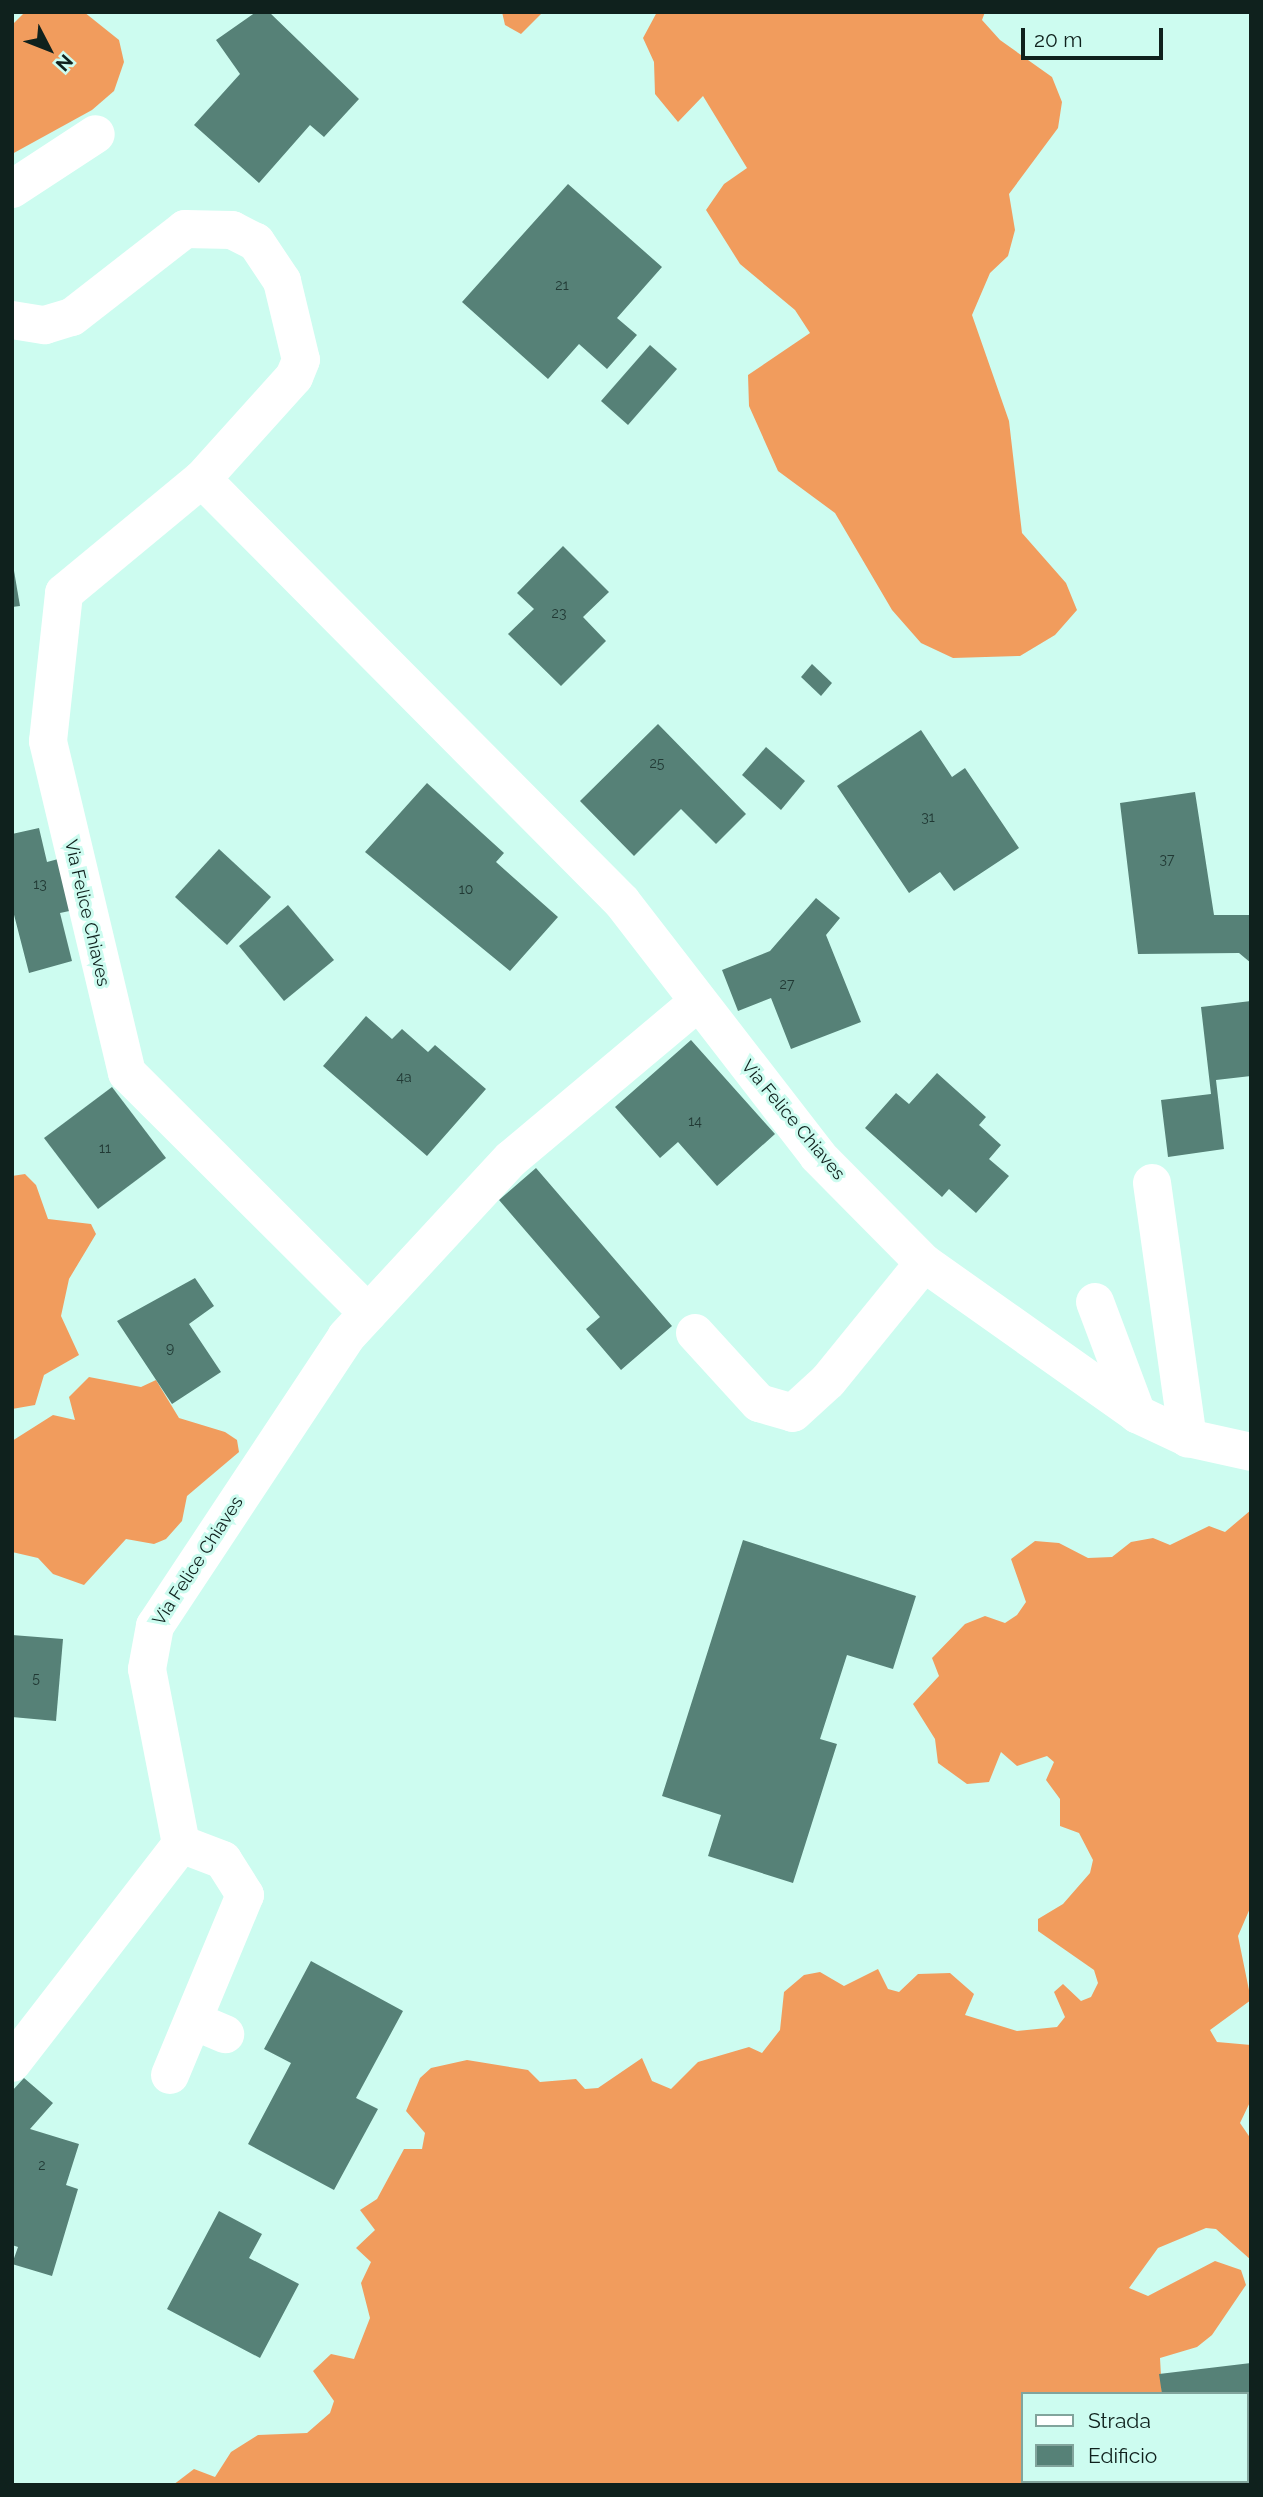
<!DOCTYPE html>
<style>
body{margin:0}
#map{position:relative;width:1263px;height:2497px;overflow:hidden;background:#cdfcf0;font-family:Raleway,sans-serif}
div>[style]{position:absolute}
.forest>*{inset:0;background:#f19c5d}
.building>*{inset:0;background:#568177}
.street>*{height:38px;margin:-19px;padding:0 19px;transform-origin:19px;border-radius:19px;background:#fff}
span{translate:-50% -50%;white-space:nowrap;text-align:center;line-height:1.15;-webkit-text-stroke:6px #cdfcf0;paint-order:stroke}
.number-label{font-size:14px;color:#213934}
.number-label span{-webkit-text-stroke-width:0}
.street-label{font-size:18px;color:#0f211d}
.frame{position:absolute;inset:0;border:14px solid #0f211d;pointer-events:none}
.legend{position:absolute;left:1021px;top:2392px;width:228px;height:91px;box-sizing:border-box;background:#cdfcf0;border:2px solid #81a49c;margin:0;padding:9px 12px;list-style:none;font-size:21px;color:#0f211d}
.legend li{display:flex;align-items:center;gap:14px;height:35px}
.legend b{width:35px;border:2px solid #81a49c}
.north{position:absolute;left:14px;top:14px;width:70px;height:70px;-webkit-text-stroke:5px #cdfcf0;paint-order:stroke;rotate:132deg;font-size:19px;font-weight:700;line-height:28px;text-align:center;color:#0f211d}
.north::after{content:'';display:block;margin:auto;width:24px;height:32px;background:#0f211d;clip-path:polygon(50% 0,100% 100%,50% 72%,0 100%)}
.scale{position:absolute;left:1021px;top:28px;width:142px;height:32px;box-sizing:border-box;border:4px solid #0f211d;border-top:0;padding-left:9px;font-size:21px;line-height:24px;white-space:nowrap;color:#0f211d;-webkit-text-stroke:5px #cdfcf0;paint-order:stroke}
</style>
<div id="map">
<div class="forest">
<i style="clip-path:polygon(25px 12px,84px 12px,119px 40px,124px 62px,114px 91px,92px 110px,12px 154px,12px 25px)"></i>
<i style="clip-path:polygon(502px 12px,543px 12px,521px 34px,505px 25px)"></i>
<i style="clip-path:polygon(657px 12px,985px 12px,982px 20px,1000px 40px,1052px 77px,1062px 102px,1058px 128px,1009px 194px,1015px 230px,1008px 256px,990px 273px,972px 315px,1009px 421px,1022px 533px,1066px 583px,1077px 610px,1055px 635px,1020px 656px,953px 658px,921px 643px,892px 610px,835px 513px,778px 471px,749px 406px,748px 375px,810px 333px,795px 310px,740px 264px,706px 210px,724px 184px,747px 168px,703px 96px,678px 122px,655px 94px,654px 62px,643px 38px)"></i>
<i style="clip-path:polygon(25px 1174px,36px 1185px,48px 1219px,91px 1224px,96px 1234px,69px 1279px,61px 1316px,79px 1355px,44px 1375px,35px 1405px,12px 1409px,12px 1176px)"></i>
<i style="clip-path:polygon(89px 1377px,141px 1387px,156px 1380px,179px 1418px,225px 1432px,237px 1440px,239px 1452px,187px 1496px,182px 1521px,166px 1539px,154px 1544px,126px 1539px,84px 1585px,53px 1574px,38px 1558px,12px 1552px,12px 1441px,53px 1415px,75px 1420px,69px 1397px)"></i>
<i style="clip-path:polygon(1251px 1510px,1251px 1906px,1238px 1936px,1251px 2000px,1210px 2030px,1217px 2042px,1251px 2045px,1251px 2100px,1240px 2123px,1251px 2139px,1251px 2260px,1216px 2229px,1206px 2228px,1158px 2248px,1129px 2288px,1148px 2296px,1215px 2261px,1241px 2270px,1246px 2285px,1212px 2335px,1197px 2347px,1160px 2358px,1162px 2394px,1023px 2394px,1023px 2481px,1166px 2485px,173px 2485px,194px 2469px,215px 2477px,231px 2452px,258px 2435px,307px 2433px,330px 2413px,334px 2401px,313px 2371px,331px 2354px,354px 2359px,370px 2318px,361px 2283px,371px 2262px,356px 2248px,375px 2230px,360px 2210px,377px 2199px,404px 2149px,422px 2149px,425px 2133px,406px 2111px,420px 2078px,431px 2068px,467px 2060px,528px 2070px,540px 2082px,576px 2079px,585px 2089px,598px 2088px,642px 2058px,652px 2081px,671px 2089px,698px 2062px,749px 2047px,762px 2053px,780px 2030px,784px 1992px,804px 1975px,820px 1972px,844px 1986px,878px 1969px,888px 1989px,899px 1992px,918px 1974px,950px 1973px,974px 1994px,965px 2015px,1017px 2031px,1057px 2027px,1065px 2017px,1054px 1992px,1063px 1984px,1081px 2001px,1091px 1997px,1098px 1983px,1094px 1970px,1038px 1931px,1038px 1919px,1063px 1904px,1090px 1873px,1093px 1860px,1079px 1833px,1060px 1826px,1060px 1799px,1046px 1780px,1054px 1762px,1047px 1756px,1017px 1766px,1001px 1752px,989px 1782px,967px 1784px,938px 1763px,935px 1739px,913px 1704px,939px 1676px,932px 1658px,965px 1624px,985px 1616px,1005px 1623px,1017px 1615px,1026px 1602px,1011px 1559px,1035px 1541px,1059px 1543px,1088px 1558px,1112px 1557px,1131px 1542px,1153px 1538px,1170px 1545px,1209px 1526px,1225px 1532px)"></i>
</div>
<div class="building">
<i style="clip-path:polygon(256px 12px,269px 12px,359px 99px,324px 137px,310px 125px,259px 183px,194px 125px,240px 74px,216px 40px)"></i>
<i style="clip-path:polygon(568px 184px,662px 267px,617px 318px,637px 335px,607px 369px,579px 344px,548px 379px,462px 302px)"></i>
<i style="clip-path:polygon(650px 345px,677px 369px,628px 425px,601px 401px)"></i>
<i style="clip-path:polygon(563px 546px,609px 592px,583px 617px,606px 641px,561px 686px,508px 634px,534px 609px,517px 593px)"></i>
<i style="clip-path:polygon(12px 559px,20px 606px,12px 607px)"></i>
<i style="clip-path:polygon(812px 664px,832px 683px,821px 696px,801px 677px)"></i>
<i style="clip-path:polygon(658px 724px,746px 814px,716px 844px,681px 809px,634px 856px,580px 801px)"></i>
<i style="clip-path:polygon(921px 730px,952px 777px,965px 768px,1019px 848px,954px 891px,940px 872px,909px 893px,837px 786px)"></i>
<i style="clip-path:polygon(766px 747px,805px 781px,781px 810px,742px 775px)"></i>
<i style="clip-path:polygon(427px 783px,504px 853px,496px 862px,558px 917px,510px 971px,365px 852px)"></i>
<i style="clip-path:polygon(1195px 792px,1214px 915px,1251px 915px,1251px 963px,1239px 953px,1138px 954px,1120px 803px)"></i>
<i style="clip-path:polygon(39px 828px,47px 862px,62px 858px,74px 910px,60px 913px,72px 961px,29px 973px,12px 907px,12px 834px)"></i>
<i style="clip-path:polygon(219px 849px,271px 897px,227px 945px,175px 897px)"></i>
<i style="clip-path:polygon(816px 898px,840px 918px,826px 935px,861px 1022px,791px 1049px,771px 998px,738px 1011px,722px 970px,770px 951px)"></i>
<i style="clip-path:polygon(288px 905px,334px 960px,284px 1001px,239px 946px)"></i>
<i style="clip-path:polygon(1251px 1001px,1251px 1076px,1216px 1080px,1224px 1149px,1168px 1157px,1161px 1100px,1211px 1094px,1201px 1007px)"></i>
<i style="clip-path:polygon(366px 1016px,392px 1039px,402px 1029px,428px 1052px,435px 1045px,486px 1089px,427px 1156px,323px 1066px)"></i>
<i style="clip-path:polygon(691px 1040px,775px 1134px,717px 1186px,678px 1142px,660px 1158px,615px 1107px)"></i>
<i style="clip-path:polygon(937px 1073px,986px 1117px,979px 1125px,1001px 1145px,989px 1159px,1009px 1176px,976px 1213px,949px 1189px,942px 1197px,865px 1128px,896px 1093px,909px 1104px)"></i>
<i style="clip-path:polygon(112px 1087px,166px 1158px,98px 1209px,44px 1138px)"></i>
<i style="clip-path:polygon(536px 1168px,672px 1326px,621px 1370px,586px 1329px,600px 1317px,499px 1200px)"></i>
<i style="clip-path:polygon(195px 1278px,214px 1306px,189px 1324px,221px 1372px,172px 1404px,117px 1321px)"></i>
<i style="clip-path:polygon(743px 1540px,916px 1596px,893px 1669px,847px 1655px,820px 1739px,837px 1744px,793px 1883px,708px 1856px,721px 1815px,662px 1796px)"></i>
<i style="clip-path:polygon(12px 1635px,63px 1639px,56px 1721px,12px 1717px)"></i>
<i style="clip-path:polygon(311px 1961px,403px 2011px,356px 2098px,378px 2109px,334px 2190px,248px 2144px,291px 2063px,264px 2049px)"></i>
<i style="clip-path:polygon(24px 2078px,53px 2103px,30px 2129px,79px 2144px,66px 2185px,78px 2189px,52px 2276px,12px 2264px,18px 2247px,12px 2245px,12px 2091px)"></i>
<i style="clip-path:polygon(219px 2211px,262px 2234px,249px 2258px,299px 2284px,260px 2358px,167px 2309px)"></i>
<i style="clip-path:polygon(1251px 2363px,1251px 2453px,1247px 2394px,1162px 2394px,1159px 2374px)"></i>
<i style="clip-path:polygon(1166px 2481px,1226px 2481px,1227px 2485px,1166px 2485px)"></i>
</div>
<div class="street">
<i style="left:12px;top:189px;width:100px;rotate:-33.2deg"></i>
<i style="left:12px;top:320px;width:33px;rotate:9deg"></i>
<i style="left:45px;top:325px;width:28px;rotate:-17deg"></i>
<i style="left:72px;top:317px;width:143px;rotate:-37.9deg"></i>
<i style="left:185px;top:229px;width:47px;rotate:1.2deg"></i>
<i style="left:232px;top:230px;width:27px;rotate:27deg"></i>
<i style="left:256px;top:242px;width:47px;rotate:56.3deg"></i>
<i style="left:282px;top:281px;width:81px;rotate:76.5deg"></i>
<i style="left:301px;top:360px;width:18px;rotate:112deg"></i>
<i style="left:294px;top:377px;width:137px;rotate:132deg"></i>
<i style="left:1152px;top:1183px;width:258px;rotate:82deg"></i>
<i style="left:1095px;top:1302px;width:120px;rotate:69.4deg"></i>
<i style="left:368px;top:1313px;width:340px;rotate:-135.1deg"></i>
<i style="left:127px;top:1073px;width:341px;rotate:-103.4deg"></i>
<i style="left:48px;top:741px;width:149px;rotate:-83.8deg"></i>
<i style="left:64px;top:593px;width:179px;rotate:-39.6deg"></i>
<i style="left:202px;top:479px;width:596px;rotate:45.2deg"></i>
<i style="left:622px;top:902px;width:321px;rotate:52.3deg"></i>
<i style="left:818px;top:1156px;width:151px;rotate:45.3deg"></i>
<i style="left:924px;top:1263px;width:261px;rotate:35.3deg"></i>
<i style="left:1137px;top:1414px;width:56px;rotate:25.2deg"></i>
<i style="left:1188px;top:1438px;width:65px;rotate:12.5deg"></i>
<i style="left:695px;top:1333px;width:95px;rotate:47.6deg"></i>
<i style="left:759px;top:1403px;width:35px;rotate:16deg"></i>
<i style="left:793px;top:1413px;width:47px;rotate:-42.4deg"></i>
<i style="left:828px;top:1381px;width:152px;rotate:-50.9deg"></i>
<i style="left:194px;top:2021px;width:34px;rotate:23deg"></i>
<i style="left:12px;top:2063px;width:277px;rotate:-52.3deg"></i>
<i style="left:181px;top:1844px;width:178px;rotate:-101deg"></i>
<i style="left:147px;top:1669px;width:44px;rotate:-79.5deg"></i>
<i style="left:155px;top:1626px;width:346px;rotate:-56.5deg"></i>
<i style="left:346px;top:1337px;width:243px;rotate:-47.2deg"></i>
<i style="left:511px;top:1159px;width:244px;rotate:-40deg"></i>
<i style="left:170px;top:2075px;width:195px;rotate:-67.4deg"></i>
<i style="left:245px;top:1895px;width:41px;rotate:-122.2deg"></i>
<i style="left:223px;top:1860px;width:45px;rotate:-159.1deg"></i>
</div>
<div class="number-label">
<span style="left:562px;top:285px">21</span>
<span style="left:559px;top:613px">23</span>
<span style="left:657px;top:763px">25</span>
<span style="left:928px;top:817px">31</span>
<span style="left:1167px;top:859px">37</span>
<span style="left:40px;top:884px">13</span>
<span style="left:466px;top:889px">10</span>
<span style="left:787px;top:984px">27</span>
<span style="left:404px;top:1077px">4a</span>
<span style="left:695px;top:1121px">14</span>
<span style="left:105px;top:1148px">11</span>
<span style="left:170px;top:1348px">9</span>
<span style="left:36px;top:1678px">5</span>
<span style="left:42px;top:2165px">2</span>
</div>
<div class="street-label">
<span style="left:87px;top:913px;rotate:77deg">Via Felice Chiaves</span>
<span style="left:793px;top:1120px;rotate:50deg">Via Felice Chiaves</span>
<span style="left:198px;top:1561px;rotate:-57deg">Via Felice Chiaves</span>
</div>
<div class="frame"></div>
<ul class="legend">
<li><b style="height:9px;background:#fff"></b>Strada</li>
<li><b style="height:19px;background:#568177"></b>Edificio</li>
</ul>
<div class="north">N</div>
<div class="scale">20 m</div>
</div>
